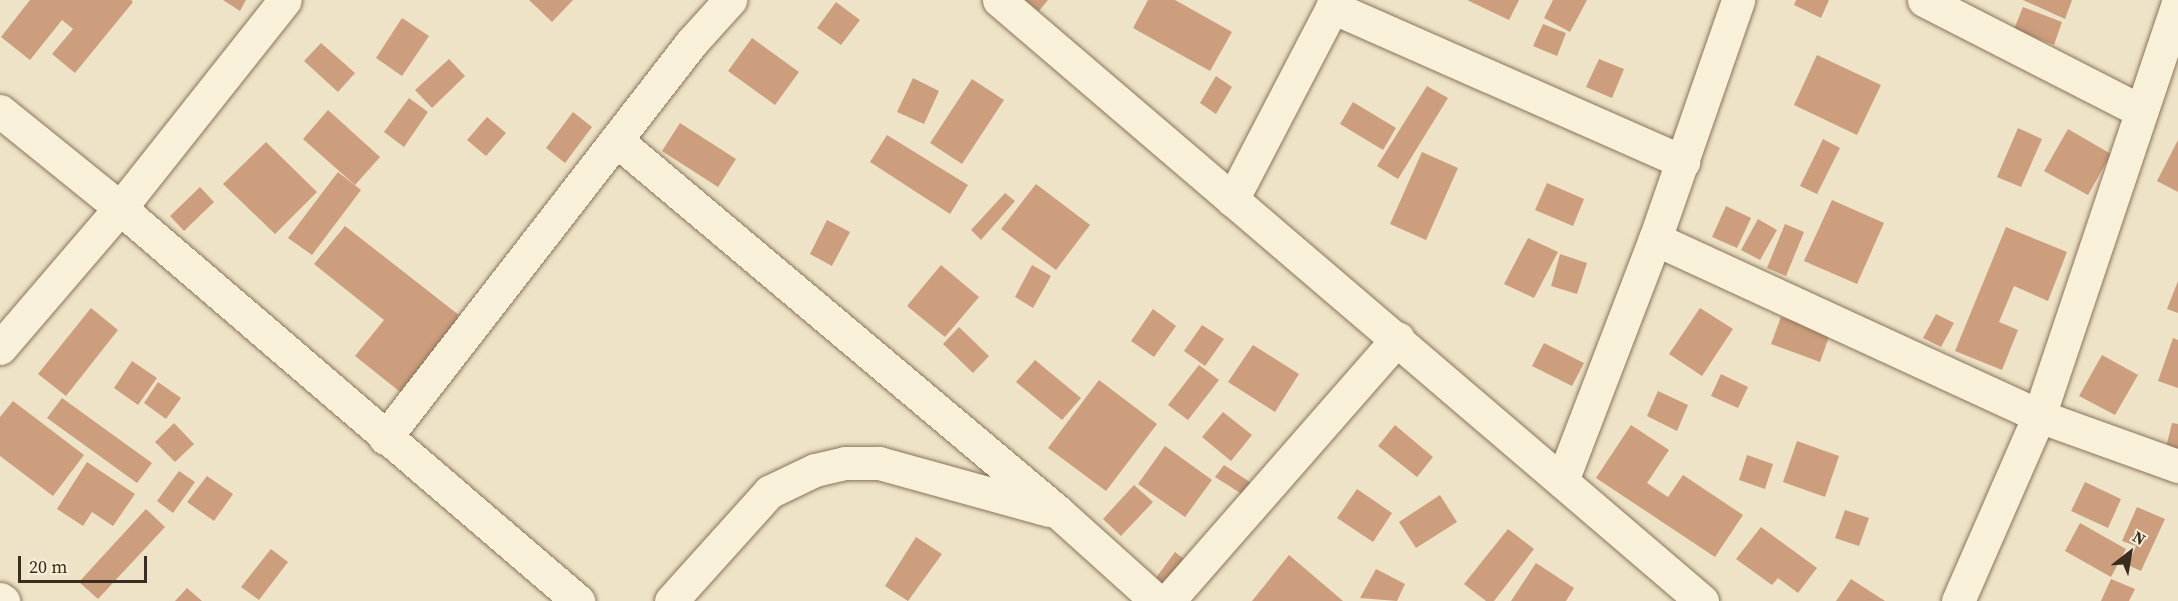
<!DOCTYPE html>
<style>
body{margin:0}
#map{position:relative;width:2178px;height:601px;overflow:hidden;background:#eee3c6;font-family:"Source Serif 4",serif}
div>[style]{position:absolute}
.building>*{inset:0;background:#cc9e7d}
.roads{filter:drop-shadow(0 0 2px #8a745c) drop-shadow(0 0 2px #8a745c)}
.minor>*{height:33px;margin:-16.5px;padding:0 16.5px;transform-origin:16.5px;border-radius:16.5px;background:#f9f0da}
span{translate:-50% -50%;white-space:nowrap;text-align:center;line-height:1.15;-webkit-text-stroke:6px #f6edd6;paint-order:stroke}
.north{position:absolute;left:2100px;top:523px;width:60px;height:60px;-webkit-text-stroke:4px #f6edd6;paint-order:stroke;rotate:31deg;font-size:16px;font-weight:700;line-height:24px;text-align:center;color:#3a2d20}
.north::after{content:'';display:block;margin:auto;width:21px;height:27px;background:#3a2d20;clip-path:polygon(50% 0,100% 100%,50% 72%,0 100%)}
.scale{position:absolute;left:18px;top:556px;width:129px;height:27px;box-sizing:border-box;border:3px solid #3a2d20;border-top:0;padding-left:8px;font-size:18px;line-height:21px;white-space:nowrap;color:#3a2d20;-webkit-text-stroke:4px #f6edd6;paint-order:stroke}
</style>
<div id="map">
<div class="building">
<i style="clip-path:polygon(30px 0,131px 0,133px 2px,75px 73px,52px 54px,73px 29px,62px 20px,30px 60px,1px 37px)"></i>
<i style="clip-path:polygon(223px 0,246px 0,240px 11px)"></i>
<i style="clip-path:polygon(529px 0,573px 0,552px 22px)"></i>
<i style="clip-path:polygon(1025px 0,1048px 0,1039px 11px)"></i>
<i style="clip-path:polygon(1148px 0,1175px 0,1232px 32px,1210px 71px,1133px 28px)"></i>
<i style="clip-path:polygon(1467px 0,1519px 0,1509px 20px)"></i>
<i style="clip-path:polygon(1553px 0,1587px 0,1570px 32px,1544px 18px)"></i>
<i style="clip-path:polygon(1796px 0,1829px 0,1821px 18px,1794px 5px)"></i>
<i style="clip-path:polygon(2023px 0,2072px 0,2065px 19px)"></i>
<i style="clip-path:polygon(836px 2px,860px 20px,841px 45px,817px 28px)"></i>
<i style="clip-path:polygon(2023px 7px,2062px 22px,2054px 45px,2014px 29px)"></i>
<i style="clip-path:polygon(402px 18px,429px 36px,402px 76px,376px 58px)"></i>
<i style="clip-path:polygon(1543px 24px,1566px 33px,1557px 56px,1533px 46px)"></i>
<i style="clip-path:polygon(752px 38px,799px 72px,775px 105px,728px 71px)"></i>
<i style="clip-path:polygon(321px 43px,355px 73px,338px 92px,304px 61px)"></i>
<i style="clip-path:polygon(1817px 55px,1881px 85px,1857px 135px,1794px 105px)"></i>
<i style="clip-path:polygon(449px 59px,465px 76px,432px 108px,415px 90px)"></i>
<i style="clip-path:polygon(1599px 59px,1624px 69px,1612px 98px,1586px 87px)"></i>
<i style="clip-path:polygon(1216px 76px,1232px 87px,1216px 114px,1200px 103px)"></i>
<i style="clip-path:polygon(913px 78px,939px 91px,924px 124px,897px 112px)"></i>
<i style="clip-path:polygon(972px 79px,1004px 100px,962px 164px,930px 143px)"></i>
<i style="clip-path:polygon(1427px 86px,1448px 98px,1398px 179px,1377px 166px)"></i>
<i style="clip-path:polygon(409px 98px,428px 112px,404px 147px,384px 132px)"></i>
<i style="clip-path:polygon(1353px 102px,1396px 128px,1383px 150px,1340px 124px)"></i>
<i style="clip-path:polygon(328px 110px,380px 157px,355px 185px,303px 139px)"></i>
<i style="clip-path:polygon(573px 112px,592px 127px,565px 163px,546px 148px)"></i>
<i style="clip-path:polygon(487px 117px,506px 133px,486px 156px,467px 140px)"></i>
<i style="clip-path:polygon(680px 123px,736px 159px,718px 187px,662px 151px)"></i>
<i style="clip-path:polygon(2018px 128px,2042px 139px,2021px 187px,1997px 177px)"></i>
<i style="clip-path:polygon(2068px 129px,2111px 154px,2088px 195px,2044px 171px)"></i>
<i style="clip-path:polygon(887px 135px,968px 185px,950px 214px,870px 162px)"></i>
<i style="clip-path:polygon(1823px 139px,1840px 148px,1817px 194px,1800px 186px)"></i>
<i style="clip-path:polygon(2178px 140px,2178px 192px,2157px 181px)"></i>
<i style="clip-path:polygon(266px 142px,317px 192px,275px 234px,223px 184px)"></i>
<i style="clip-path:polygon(1422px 152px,1458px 168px,1426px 240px,1390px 224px)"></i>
<i style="clip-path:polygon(338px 172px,361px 190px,312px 255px,288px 238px)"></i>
<i style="clip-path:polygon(1547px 183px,1584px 199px,1573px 226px,1535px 210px)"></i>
<i style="clip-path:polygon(1036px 184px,1090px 225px,1056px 270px,1001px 229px)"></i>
<i style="clip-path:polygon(200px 187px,214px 202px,184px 231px,170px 216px)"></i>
<i style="clip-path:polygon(1005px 193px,1015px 201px,981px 240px,971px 230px)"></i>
<i style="clip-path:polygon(1832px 200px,1884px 223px,1857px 284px,1804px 261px)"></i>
<i style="clip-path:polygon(1726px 206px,1751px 218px,1737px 248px,1712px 237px)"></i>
<i style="clip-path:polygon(1758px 219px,1777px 230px,1760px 260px,1741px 250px)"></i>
<i style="clip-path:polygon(827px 220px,850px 232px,832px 266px,810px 254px)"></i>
<i style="clip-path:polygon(1785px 224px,1804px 232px,1786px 276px,1767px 268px)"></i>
<i style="clip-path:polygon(345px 226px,464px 319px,404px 395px,355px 356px,384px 320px,314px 264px)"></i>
<i style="clip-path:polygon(2006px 227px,2067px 252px,2048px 301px,2014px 286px,1999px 322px,2018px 330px,2002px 370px,1955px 351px)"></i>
<i style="clip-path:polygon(1528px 238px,1558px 252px,1534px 298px,1504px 284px)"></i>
<i style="clip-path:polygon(1560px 254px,1587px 263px,1577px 294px,1551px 286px)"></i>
<i style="clip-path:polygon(941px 265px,979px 297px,945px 337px,907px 306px)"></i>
<i style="clip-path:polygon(1032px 265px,1051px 276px,1033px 308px,1015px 297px)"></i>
<i style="clip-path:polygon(2178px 281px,2178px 313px,2167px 309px)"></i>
<i style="clip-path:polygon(91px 308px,118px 330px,66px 396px,38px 374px)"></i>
<i style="clip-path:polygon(1700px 308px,1733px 329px,1702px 376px,1669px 354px)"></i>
<i style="clip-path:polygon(1153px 309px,1176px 326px,1154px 357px,1131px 341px)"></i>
<i style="clip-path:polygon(1936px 314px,1954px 323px,1941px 347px,1923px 338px)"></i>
<i style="clip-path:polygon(1781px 317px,1830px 334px,1820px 362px,1771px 344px)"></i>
<i style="clip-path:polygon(1202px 325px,1224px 339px,1205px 366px,1184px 351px)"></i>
<i style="clip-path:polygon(959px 327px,989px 356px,973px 373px,943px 344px)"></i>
<i style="clip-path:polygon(2173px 338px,2178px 340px,2178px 388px,2158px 381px)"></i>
<i style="clip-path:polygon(1544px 343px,1584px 363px,1572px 386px,1532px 366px)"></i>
<i style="clip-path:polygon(1253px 345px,1299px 374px,1275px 412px,1228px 382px)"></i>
<i style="clip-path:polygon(2102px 355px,2138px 375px,2115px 415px,2079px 396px)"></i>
<i style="clip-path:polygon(1035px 360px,1081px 398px,1062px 420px,1016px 382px)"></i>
<i style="clip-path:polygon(132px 361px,157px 378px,138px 405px,114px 388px)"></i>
<i style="clip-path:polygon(1199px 365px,1219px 380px,1188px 420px,1168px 405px)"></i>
<i style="clip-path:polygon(1721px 374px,1748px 387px,1738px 408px,1711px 396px)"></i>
<i style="clip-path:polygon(1099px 380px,1157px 424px,1106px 491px,1048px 448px)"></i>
<i style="clip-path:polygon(158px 382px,181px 398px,166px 419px,144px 403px)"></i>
<i style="clip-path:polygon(1658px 391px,1688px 405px,1677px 431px,1647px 416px)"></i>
<i style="clip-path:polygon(62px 398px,152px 463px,137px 483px,47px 418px)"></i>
<i style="clip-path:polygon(13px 401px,84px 455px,53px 496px,0 456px,0 417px)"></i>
<i style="clip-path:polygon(1223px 412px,1252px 435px,1231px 461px,1202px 437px)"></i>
<i style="clip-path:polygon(174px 423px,194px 444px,175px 462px,155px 442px)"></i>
<i style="clip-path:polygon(2172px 423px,2178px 424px,2178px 460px,2164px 456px)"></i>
<i style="clip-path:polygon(1395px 425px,1433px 457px,1417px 477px,1378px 446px)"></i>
<i style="clip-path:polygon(1631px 425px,1669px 450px,1647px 483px,1668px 497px,1683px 475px,1743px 515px,1715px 557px,1596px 478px)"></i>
<i style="clip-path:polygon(1797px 441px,1839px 456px,1825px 497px,1783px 482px)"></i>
<i style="clip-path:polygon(1165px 446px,1212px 480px,1185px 517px,1138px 484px)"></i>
<i style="clip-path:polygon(1747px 455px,1773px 464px,1765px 489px,1739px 480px)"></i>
<i style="clip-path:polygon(87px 462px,135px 494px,113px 526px,92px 512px,83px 526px,57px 509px)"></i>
<i style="clip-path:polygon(1224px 465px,1253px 484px,1245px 496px,1215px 477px)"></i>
<i style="clip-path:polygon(179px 471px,195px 482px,173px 513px,157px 501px)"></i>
<i style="clip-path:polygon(207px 476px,233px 494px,214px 521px,187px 502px)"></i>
<i style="clip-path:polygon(2085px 482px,2121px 499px,2108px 528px,2071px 511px)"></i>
<i style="clip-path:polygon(1134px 485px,1153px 502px,1121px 536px,1103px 519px)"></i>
<i style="clip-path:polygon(1357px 489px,1392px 513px,1373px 542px,1337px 518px)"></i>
<i style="clip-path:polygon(1440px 495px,1457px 522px,1416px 548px,1399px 522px)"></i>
<i style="clip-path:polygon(2137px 507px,2165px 519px,2141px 571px,2128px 565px,2136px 546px,2122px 541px)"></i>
<i style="clip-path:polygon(146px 509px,165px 527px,98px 599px,79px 582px)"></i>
<i style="clip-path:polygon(1845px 510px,1869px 518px,1859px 546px,1835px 538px)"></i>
<i style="clip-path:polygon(2080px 523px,2126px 549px,2111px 577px,2065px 551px)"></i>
<i style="clip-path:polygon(1761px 527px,1817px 568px,1798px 593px,1778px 578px,1772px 585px,1736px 559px)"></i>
<i style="clip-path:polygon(1508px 529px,1534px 549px,1494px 601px,1486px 601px,1464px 584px)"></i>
<i style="clip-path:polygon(916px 537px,942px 554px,908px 601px,885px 586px)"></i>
<i style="clip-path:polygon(271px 549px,288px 562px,259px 600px,241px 587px)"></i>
<i style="clip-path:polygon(1175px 552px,1193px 566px,1166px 601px,1147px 590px)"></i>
<i style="clip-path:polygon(1289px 555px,1343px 601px,1252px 601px)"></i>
<i style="clip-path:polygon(1536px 563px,1574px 588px,1566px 601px,1511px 601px)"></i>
<i style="clip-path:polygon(1376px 569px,1405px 584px,1397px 601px,1360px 598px)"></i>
<i style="clip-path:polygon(1851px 579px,1885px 601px,1836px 601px)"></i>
<i style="clip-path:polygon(2111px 579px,2135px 589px,2129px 601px,2101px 601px)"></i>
<i style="clip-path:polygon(187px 588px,202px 601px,175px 601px)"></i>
</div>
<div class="roads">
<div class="minor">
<i style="left:999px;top:0;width:925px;rotate:40.53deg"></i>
<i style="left:1924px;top:0;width:244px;rotate:27.1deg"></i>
<i style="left:1332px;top:7px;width:384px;rotate:23.8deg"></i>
<i style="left:0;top:111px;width:154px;rotate:38.9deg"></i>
<i style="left:120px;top:208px;width:604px;rotate:40.63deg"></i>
<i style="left:616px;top:140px;width:578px;rotate:40.08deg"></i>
<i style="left:1058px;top:512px;width:133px;rotate:42deg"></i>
<i style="left:1232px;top:200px;width:225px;rotate:-62.5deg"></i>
<i style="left:1655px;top:239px;width:423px;rotate:24.7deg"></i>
<i style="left:2039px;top:416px;width:148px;rotate:19.8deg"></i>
<i style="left:0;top:348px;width:184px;rotate:-49.4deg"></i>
<i style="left:120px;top:208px;width:265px;rotate:-51.6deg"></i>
<i style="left:385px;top:438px;width:501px;rotate:-52.22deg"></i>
<i style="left:692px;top:42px;width:57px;rotate:-47.9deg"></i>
<i style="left:1562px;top:481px;width:259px;rotate:-69deg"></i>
<i style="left:1655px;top:239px;width:253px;rotate:-70.8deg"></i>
<i style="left:0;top:599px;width:4px;rotate:34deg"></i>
<i style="left:671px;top:601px;width:147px;rotate:-48deg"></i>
<i style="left:769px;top:492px;width:51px;rotate:-25.6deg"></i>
<i style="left:815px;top:470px;width:31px;rotate:-13deg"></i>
<i style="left:845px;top:463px;width:34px"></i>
<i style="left:879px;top:463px;width:176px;rotate:15.5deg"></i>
<i style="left:1168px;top:601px;width:349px;rotate:-48.8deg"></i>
<i style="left:1958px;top:601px;width:202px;rotate:-66.4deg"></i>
<i style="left:2039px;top:416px;width:437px;rotate:-71.4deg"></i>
</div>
</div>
<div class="north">N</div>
<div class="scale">20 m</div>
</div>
